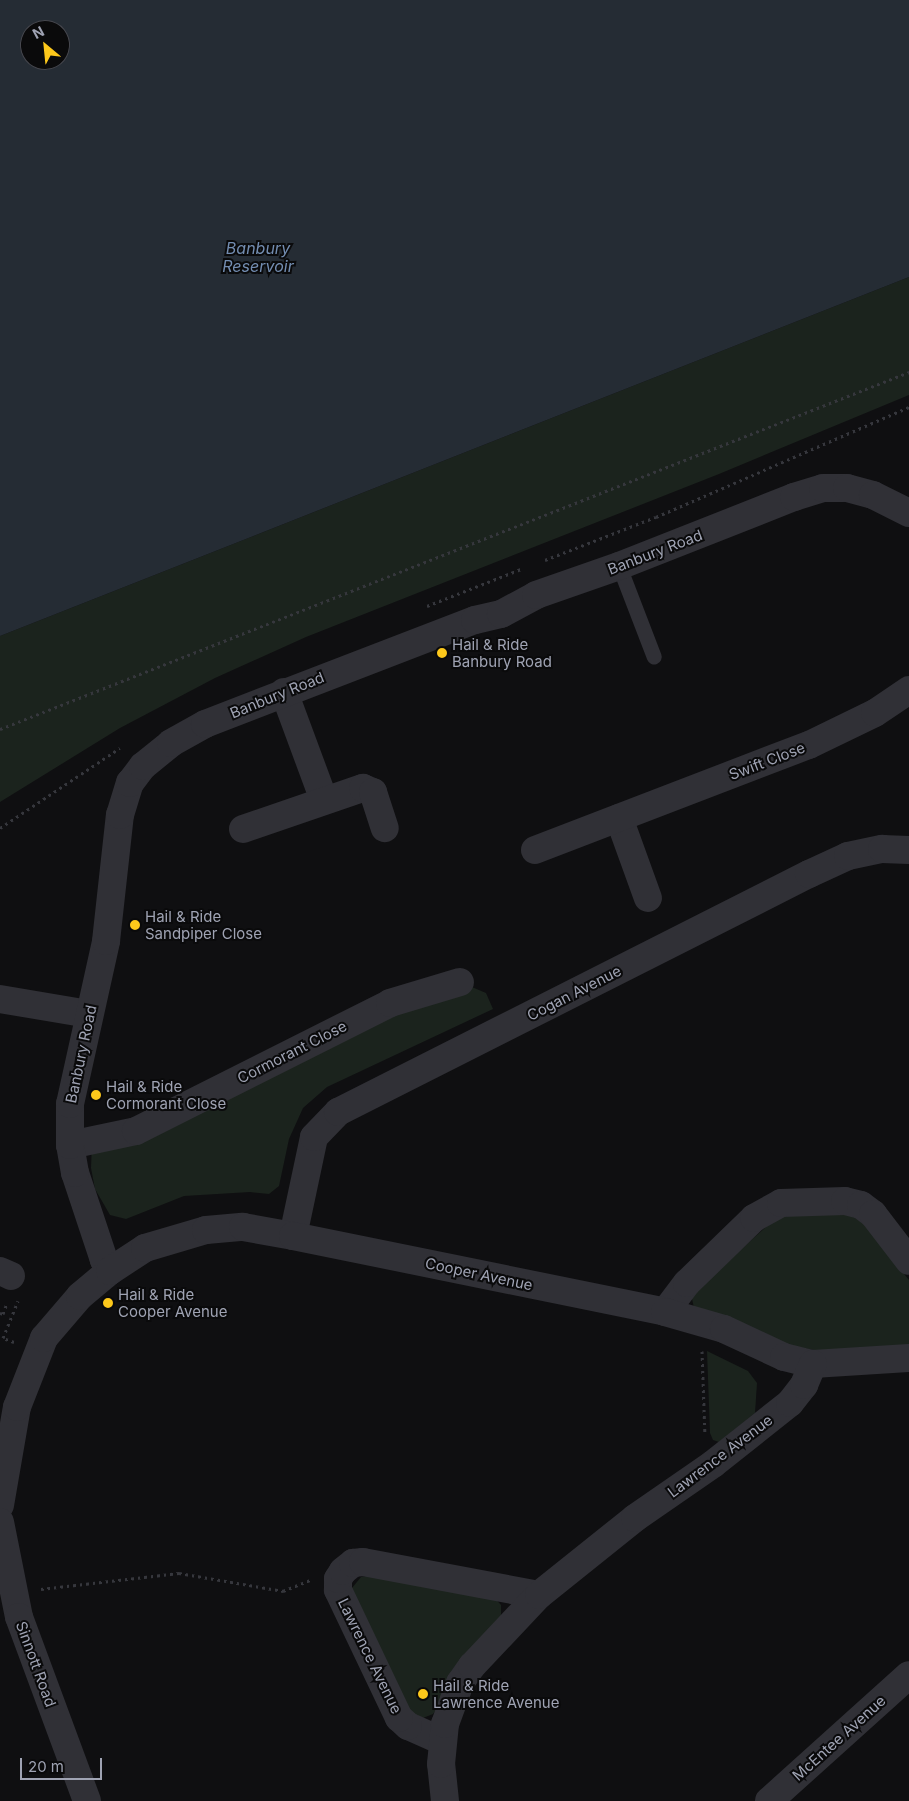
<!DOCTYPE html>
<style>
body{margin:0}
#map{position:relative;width:909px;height:1801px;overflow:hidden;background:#0f0f11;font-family:Inter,sans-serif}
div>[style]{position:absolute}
.green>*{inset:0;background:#1b231d}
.water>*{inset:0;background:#252c34}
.path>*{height:3px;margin-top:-1.5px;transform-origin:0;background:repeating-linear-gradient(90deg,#36373d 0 2.5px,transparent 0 6.5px)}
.lane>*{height:15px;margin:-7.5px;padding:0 7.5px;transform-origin:7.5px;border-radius:7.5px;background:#303036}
.street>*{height:28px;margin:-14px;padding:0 14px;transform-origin:14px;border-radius:14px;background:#303036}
.dots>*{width:14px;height:14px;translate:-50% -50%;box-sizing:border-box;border:2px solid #0a0a0b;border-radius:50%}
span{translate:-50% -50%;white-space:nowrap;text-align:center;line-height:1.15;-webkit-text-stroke:4px #0a0a0b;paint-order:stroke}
.street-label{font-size:15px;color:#9fa3b3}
.poi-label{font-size:15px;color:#9fa3b3}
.left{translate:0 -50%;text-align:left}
.water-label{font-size:16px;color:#738db1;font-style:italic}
.north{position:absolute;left:20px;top:20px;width:50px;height:50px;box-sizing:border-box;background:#0a0a0b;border:1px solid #46474e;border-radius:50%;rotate:332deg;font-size:14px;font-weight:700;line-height:20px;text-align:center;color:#9fa3b3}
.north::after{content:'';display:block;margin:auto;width:18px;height:22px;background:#fdc81b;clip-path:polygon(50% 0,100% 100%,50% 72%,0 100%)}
.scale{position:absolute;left:20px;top:1758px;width:82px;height:22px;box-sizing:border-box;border:2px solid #9fa3b3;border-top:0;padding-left:6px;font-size:15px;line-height:18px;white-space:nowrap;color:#9fa3b3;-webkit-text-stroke:4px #0a0a0b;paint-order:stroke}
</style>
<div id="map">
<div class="green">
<i style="clip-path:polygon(909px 277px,909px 395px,719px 474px,306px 637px,215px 678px,120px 728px,0 802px,0 636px)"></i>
<i style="clip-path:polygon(460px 982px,486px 993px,493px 1009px,327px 1087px,303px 1108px,289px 1139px,279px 1186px,269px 1194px,250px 1192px,184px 1196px,126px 1219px,110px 1215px,95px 1189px,91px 1168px,92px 1142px)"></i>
<i style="clip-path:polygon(844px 1211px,863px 1223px,909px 1280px,909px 1345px,819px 1351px,782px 1344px,694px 1308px,691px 1294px,777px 1217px)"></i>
<i style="clip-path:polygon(707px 1351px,748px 1371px,757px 1383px,755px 1413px,719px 1442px,713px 1440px,710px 1433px)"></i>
<i style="clip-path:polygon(378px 1574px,493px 1596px,501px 1605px,501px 1619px,433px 1714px,423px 1718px,413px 1719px,351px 1599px,352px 1588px,361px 1577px)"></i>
</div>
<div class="water">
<i style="clip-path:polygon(evenodd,0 0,909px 0,909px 277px,0 636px,0 0,30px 30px,60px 30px,60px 60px,30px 60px,30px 30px)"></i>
</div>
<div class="path">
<i style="left:545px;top:560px;width:119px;rotate:-21.2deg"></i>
<i style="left:656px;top:517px;width:276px;rotate:-23.5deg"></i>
<i style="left:427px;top:606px;width:101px;rotate:-21.5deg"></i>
<i style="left:0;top:729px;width:977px;rotate:-21.44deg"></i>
<i style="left:0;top:828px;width:144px;rotate:-33.7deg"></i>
<i style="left:0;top:1313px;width:3px;rotate:18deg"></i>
<i style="left:3px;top:1314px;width:12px;rotate:-70deg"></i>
<i style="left:14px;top:1342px;width:12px;rotate:-160deg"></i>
<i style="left:3px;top:1338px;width:40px;rotate:-68deg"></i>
<i style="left:702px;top:1351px;width:84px;rotate:88deg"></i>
<i style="left:41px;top:1589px;width:139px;rotate:-6.6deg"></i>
<i style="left:179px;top:1573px;width:106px;rotate:9.8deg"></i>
<i style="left:283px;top:1591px;width:29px;rotate:-22deg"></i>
</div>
<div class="lane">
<i style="left:619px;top:566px;width:97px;rotate:69deg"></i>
</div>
<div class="street">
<i style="left:284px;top:692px;width:115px;rotate:69.7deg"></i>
<i style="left:619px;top:818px;width:85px;rotate:70.1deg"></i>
<i style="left:243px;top:829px;width:127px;rotate:-18.9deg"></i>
<i style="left:363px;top:788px;width:11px;rotate:22deg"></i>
<i style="left:373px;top:792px;width:38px;rotate:72deg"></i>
<i style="left:535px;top:850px;width:293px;rotate:-21deg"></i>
<i style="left:809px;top:745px;width:73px;rotate:-25.9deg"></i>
<i style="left:875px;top:713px;width:41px;rotate:-34.1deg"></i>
<i style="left:0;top:999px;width:90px;rotate:9.6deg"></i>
<i style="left:70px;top:1145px;width:67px;rotate:-12deg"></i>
<i style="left:136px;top:1131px;width:284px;rotate:-26.7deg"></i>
<i style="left:390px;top:1003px;width:73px;rotate:-16.7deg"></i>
<i style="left:293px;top:1236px;width:101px;rotate:-78deg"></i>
<i style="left:314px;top:1137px;width:35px;rotate:-46deg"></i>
<i style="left:338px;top:1112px;width:528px;rotate:-26.81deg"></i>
<i style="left:809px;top:874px;width:43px;rotate:-24.8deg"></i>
<i style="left:848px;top:856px;width:35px;rotate:-12deg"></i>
<i style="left:882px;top:849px;width:27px;rotate:2deg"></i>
<i style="left:0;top:1271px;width:12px;rotate:24deg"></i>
<i style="left:110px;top:1271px;width:13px;rotate:-119deg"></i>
<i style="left:104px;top:1260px;width:92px;rotate:-108.4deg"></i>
<i style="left:75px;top:1173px;width:28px;rotate:-100deg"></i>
<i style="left:70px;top:1145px;width:41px;rotate:-90deg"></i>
<i style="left:70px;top:1104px;width:167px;rotate:-77.5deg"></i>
<i style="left:106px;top:941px;width:127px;rotate:-83.7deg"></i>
<i style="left:120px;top:815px;width:34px;rotate:-73deg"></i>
<i style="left:130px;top:783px;width:21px;rotate:-53deg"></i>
<i style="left:143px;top:766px;width:36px;rotate:-39deg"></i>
<i style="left:171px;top:743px;width:39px;rotate:-29deg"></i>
<i style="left:205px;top:724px;width:289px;rotate:-21.1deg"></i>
<i style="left:475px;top:620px;width:27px;rotate:-13deg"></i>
<i style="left:501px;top:614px;width:40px;rotate:-28deg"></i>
<i style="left:536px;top:595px;width:88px;rotate:-19.3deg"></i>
<i style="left:619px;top:566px;width:188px;rotate:-21.5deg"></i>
<i style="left:794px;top:497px;width:30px;rotate:-17deg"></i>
<i style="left:823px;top:488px;width:24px"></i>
<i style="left:847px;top:488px;width:27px;rotate:15deg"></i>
<i style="left:873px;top:495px;width:40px;rotate:26.6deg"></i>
<i style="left:665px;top:1312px;width:36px;rotate:-53deg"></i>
<i style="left:687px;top:1283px;width:93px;rotate:-44.1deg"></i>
<i style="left:754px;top:1218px;width:31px;rotate:-29deg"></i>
<i style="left:781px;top:1203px;width:64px;rotate:-1.8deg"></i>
<i style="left:845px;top:1201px;width:16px;rotate:14deg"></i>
<i style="left:861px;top:1205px;width:15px;rotate:37deg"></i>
<i style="left:873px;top:1214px;width:59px;rotate:52.5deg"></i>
<i style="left:0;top:1505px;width:99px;rotate:-80.2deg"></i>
<i style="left:17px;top:1407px;width:74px;rotate:-68.6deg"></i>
<i style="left:44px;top:1338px;width:55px;rotate:-49.4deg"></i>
<i style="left:80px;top:1296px;width:39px;rotate:-40deg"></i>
<i style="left:110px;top:1271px;width:42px;rotate:-33.3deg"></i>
<i style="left:145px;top:1248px;width:64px;rotate:-16.4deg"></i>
<i style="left:206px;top:1230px;width:37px;rotate:-5deg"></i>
<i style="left:243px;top:1227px;width:51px;rotate:10.2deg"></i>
<i style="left:293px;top:1236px;width:380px;rotate:11.5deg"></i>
<i style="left:665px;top:1312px;width:61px;rotate:16.1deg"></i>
<i style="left:724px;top:1329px;width:66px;rotate:25deg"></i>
<i style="left:784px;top:1357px;width:30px;rotate:14deg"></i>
<i style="left:813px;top:1364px;width:96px;rotate:-3.6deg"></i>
<i style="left:0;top:1522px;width:97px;rotate:78.7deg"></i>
<i style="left:19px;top:1617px;width:196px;rotate:69.7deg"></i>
<i style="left:442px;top:1741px;width:37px;rotate:-156deg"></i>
<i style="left:408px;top:1726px;width:12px;rotate:-138deg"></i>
<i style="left:399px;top:1718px;width:142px;rotate:-115.5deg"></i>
<i style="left:338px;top:1590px;width:11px;rotate:-90deg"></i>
<i style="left:338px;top:1579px;width:9px;rotate:-58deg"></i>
<i style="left:343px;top:1571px;width:13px;rotate:-39deg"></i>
<i style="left:353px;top:1563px;width:10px;rotate:-6deg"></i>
<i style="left:363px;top:1562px;width:179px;rotate:10.6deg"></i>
<i style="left:445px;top:1801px;width:37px;rotate:-96deg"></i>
<i style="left:441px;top:1764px;width:40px;rotate:-84.3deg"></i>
<i style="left:445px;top:1724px;width:44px;rotate:-69.9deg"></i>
<i style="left:460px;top:1683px;width:21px;rotate:-55deg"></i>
<i style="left:472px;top:1666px;width:98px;rotate:-46.7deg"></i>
<i style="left:539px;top:1595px;width:123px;rotate:-38.7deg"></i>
<i style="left:635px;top:1518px;width:95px;rotate:-34.7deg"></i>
<i style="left:713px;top:1464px;width:98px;rotate:-38.4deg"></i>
<i style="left:790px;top:1403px;width:23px;rotate:-52deg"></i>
<i style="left:804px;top:1385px;width:23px;rotate:-67deg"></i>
<i style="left:769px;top:1801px;width:188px;rotate:-42deg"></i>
</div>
<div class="dots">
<i style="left:442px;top:653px;background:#fdc81b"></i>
<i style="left:135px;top:925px;background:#fdc81b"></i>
<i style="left:96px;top:1095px;background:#fdc81b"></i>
<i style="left:108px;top:1303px;background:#fdc81b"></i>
<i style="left:423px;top:1694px;background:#fdc81b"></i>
</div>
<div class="street-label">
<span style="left:655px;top:552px;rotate:-21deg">Banbury Road</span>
<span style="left:277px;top:695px;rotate:-22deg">Banbury Road</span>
<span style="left:767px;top:761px;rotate:-21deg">Swift Close</span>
<span style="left:574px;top:993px;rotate:-27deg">Cogan Avenue</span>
<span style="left:292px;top:1052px;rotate:-27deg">Cormorant Close</span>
<span style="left:81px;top:1054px;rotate:-78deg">Banbury Road</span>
<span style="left:479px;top:1274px;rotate:12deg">Cooper Avenue</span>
<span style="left:720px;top:1456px;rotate:-37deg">Lawrence Avenue</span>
<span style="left:370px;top:1656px;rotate:64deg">Lawrence Avenue</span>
<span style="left:36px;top:1664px;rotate:70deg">Sinnott Road</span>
<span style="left:839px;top:1738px;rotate:-42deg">McEntee Avenue</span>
</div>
<div class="poi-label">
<span class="left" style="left:452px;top:653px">Hail &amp; Ride<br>Banbury Road</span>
<span class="left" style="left:145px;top:925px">Hail &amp; Ride<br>Sandpiper Close</span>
<span class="left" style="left:106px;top:1095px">Hail &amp; Ride<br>Cormorant Close</span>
<span class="left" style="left:118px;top:1303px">Hail &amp; Ride<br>Cooper Avenue</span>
<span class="left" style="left:433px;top:1694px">Hail &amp; Ride<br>Lawrence Avenue</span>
</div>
<div class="water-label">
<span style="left:258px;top:257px">Banbury<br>Reservoir</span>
</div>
<div class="north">N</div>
<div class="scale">20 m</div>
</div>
